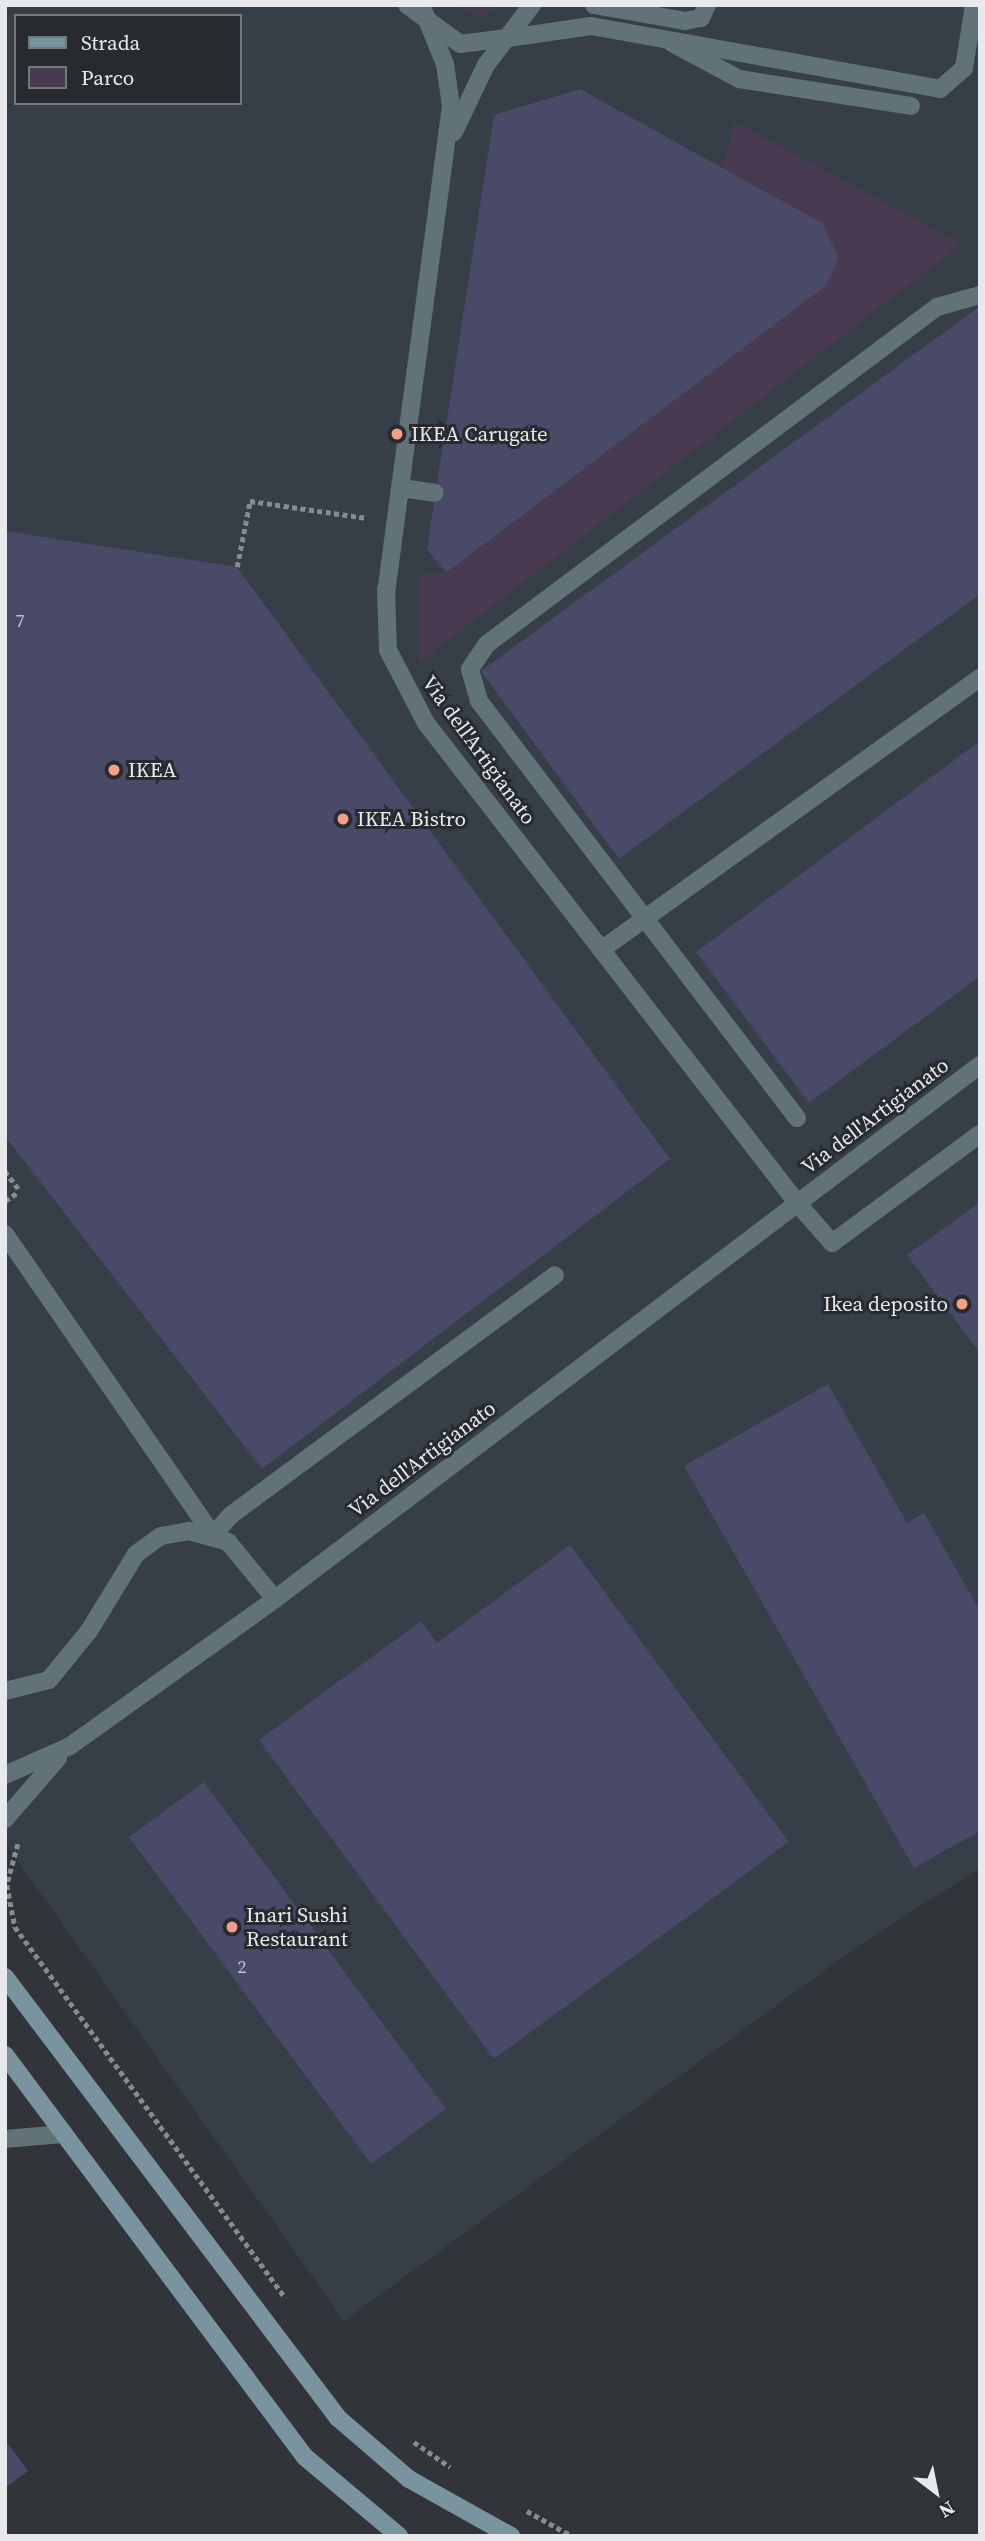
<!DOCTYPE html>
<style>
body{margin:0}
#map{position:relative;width:985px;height:2541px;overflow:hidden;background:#313539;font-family:"Source Serif 4",serif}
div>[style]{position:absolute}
.built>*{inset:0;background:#363e47}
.green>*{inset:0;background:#483b51}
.building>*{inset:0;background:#494a68}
.path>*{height:4.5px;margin-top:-2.25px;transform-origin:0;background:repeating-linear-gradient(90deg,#888b8e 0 5px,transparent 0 8.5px)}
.lane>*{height:18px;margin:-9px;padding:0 9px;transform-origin:9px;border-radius:9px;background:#627279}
.street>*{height:18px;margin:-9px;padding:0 9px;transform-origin:9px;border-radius:9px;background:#627279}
.secondary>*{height:18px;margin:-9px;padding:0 9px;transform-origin:9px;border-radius:9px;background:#7a949f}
.dots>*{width:19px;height:19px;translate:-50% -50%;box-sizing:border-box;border:4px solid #272b2f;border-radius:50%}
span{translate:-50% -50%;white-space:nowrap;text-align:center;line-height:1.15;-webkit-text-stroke:6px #272b2f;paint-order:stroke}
.number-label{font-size:18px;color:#c0c1cb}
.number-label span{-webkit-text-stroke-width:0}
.poi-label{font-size:21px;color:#e7e9ec}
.left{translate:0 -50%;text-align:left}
.right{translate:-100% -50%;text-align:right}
.street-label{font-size:21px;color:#e7e9ec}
.frame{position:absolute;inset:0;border:7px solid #e7e9ec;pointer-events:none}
.legend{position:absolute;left:14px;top:14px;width:228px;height:91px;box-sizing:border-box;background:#272b2f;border:2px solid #74777b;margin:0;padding:9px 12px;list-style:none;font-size:21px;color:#e7e9ec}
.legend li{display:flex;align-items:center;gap:14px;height:35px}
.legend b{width:35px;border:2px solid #74777b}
.north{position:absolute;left:901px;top:2457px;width:70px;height:70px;-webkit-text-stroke:5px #272b2f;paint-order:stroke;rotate:148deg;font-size:19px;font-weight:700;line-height:28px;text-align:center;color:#e7e9ec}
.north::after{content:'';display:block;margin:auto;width:24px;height:32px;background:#e7e9ec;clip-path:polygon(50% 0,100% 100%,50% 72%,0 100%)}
</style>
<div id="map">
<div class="built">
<i style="clip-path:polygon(evenodd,5px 5px,980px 5px,980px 1868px,858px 1946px,344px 2321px,5px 1843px,5px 5px,16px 16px,240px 16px,240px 103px,16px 103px,16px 16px)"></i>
</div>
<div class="green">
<i style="clip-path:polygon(454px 5px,500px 5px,481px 17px)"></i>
<i style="clip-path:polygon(735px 122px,962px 244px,419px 663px,419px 574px,447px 573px,826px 286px,838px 258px,822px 223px,722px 168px)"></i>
</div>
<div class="building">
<i style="clip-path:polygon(580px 89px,822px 223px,839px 258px,826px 286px,446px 573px,427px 549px,494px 115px)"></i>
<i style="clip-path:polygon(980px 306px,980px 594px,619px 859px,481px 671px)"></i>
<i style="clip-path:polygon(5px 531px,237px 567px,670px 1159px,262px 1469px,5px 1136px)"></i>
<i style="clip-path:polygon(980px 741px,980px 976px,809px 1103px,696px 952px)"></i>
<i style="clip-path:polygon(980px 1202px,980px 1353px,907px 1255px)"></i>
<i style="clip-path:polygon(828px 1384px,907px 1523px,924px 1513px,980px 1611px,980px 1831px,914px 1868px,684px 1466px)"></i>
<i style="clip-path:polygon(570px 1545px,789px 1842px,494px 2059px,259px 1740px,421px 1621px,437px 1643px)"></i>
<i style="clip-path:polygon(204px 1782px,446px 2109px,371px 2164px,129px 1837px)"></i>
<i style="clip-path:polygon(5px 2440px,28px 2471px,5px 2488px)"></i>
</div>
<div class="path">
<i style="left:237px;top:567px;width:67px;rotate:-78.9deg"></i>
<i style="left:250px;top:501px;width:118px;rotate:8.3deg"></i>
<i style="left:5px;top:1171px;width:25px;rotate:53deg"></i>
<i style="left:5px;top:1201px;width:14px;rotate:-34deg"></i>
<i style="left:18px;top:1844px;width:42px;rotate:105deg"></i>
<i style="left:7px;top:1885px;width:43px;rotate:79.2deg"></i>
<i style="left:15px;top:1927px;width:459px;rotate:53.9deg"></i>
<i style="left:414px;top:2442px;width:44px;rotate:34.8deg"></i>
<i style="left:527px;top:2511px;width:51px;rotate:29.1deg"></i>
</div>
<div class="lane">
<i style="left:594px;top:5px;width:92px;rotate:10deg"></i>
<i style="left:685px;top:21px;width:16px;rotate:-11deg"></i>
<i style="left:701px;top:18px;width:14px;rotate:-65deg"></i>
<i style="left:508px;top:38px;width:84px;rotate:-8.2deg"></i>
<i style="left:591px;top:26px;width:355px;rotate:10.2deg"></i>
<i style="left:940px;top:89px;width:32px;rotate:-41deg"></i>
<i style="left:964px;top:68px;width:64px;rotate:-81deg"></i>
<i style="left:672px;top:43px;width:76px;rotate:28.2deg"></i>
<i style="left:739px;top:79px;width:174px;rotate:8.9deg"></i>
<i style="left:401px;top:488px;width:34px;rotate:8deg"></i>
<i style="left:601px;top:950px;width:467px;rotate:-35.7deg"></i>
<i style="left:797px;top:1118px;width:524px;rotate:-127.33deg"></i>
<i style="left:479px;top:701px;width:33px;rotate:-106deg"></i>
<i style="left:470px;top:669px;width:30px;rotate:-56deg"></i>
<i style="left:487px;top:644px;width:562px;rotate:-36.83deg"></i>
<i style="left:937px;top:307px;width:45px;rotate:-15.6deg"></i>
<i style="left:798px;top:1204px;width:52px;rotate:48.9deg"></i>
<i style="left:832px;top:1243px;width:184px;rotate:-36.4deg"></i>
<i style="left:5px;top:1234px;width:366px;rotate:55.4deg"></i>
<i style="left:213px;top:1535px;width:27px;rotate:-48deg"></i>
<i style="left:231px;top:1515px;width:403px;rotate:-36.5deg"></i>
<i style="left:5px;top:2139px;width:58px;rotate:-4.9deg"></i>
</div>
<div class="street">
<i style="left:407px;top:5px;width:66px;rotate:36.3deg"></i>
<i style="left:460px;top:44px;width:47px;rotate:-7.3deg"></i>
<i style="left:421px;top:5px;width:64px;rotate:67.9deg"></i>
<i style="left:445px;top:64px;width:42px;rotate:81.9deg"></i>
<i style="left:451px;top:106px;width:488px;rotate:97.6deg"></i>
<i style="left:386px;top:590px;width:60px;rotate:88.1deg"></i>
<i style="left:388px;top:650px;width:82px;rotate:62.5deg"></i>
<i style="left:426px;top:723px;width:608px;rotate:52.28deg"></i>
<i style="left:454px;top:132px;width:74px;rotate:-64.5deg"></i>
<i style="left:486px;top:65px;width:76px;rotate:-52.5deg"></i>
<i style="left:5px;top:1691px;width:45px;rotate:-14deg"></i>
<i style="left:49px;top:1680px;width:63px;rotate:-50.8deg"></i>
<i style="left:89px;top:1631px;width:90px;rotate:-58.6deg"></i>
<i style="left:136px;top:1554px;width:31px;rotate:-36deg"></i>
<i style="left:161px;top:1536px;width:28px;rotate:-10deg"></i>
<i style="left:189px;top:1531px;width:41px;rotate:15.8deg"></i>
<i style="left:228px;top:1542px;width:74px;rotate:50.5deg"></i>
<i style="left:5px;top:1775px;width:71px;rotate:-24deg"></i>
<i style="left:70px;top:1746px;width:252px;rotate:-35.6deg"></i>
<i style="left:275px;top:1599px;width:884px;rotate:-37.14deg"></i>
<i style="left:5px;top:1819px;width:81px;rotate:-49deg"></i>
</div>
<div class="secondary">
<i style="left:5px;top:1977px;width:553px;rotate:52.94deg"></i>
<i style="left:338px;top:2418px;width:94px;rotate:40.7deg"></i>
<i style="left:409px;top:2479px;width:117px;rotate:29.2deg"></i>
<i style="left:5px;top:2055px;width:502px;rotate:53.27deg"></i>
<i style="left:305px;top:2457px;width:123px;rotate:40deg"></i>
</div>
<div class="dots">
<i style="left:397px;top:434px;background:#f49e87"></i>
<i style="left:114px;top:770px;background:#f49e87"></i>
<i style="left:343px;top:819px;background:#f49e87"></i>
<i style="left:962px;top:1304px;background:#f49e87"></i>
<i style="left:232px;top:1927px;background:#f49e87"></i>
</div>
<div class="number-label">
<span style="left:20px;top:621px">7</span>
<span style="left:242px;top:1967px">2</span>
</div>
<div class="poi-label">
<span class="left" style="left:411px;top:434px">IKEA Carugate</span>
<span class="left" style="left:128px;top:770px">IKEA</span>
<span class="left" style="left:357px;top:819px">IKEA Bistro</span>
<span class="right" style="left:948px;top:1304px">Ikea deposito</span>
<span class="left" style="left:246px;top:1927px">Inari Sushi<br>Restaurant</span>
</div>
<div class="street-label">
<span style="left:479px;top:750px;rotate:54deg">Via dell'Artigianato</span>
<span style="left:875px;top:1116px;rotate:-37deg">Via dell'Artigianato</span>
<span style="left:422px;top:1459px;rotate:-37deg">Via dell'Artigianato</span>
</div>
<div class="frame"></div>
<ul class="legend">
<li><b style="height:9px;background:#7a949f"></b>Strada</li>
<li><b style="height:19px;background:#483b51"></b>Parco</li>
</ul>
<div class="north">N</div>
</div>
